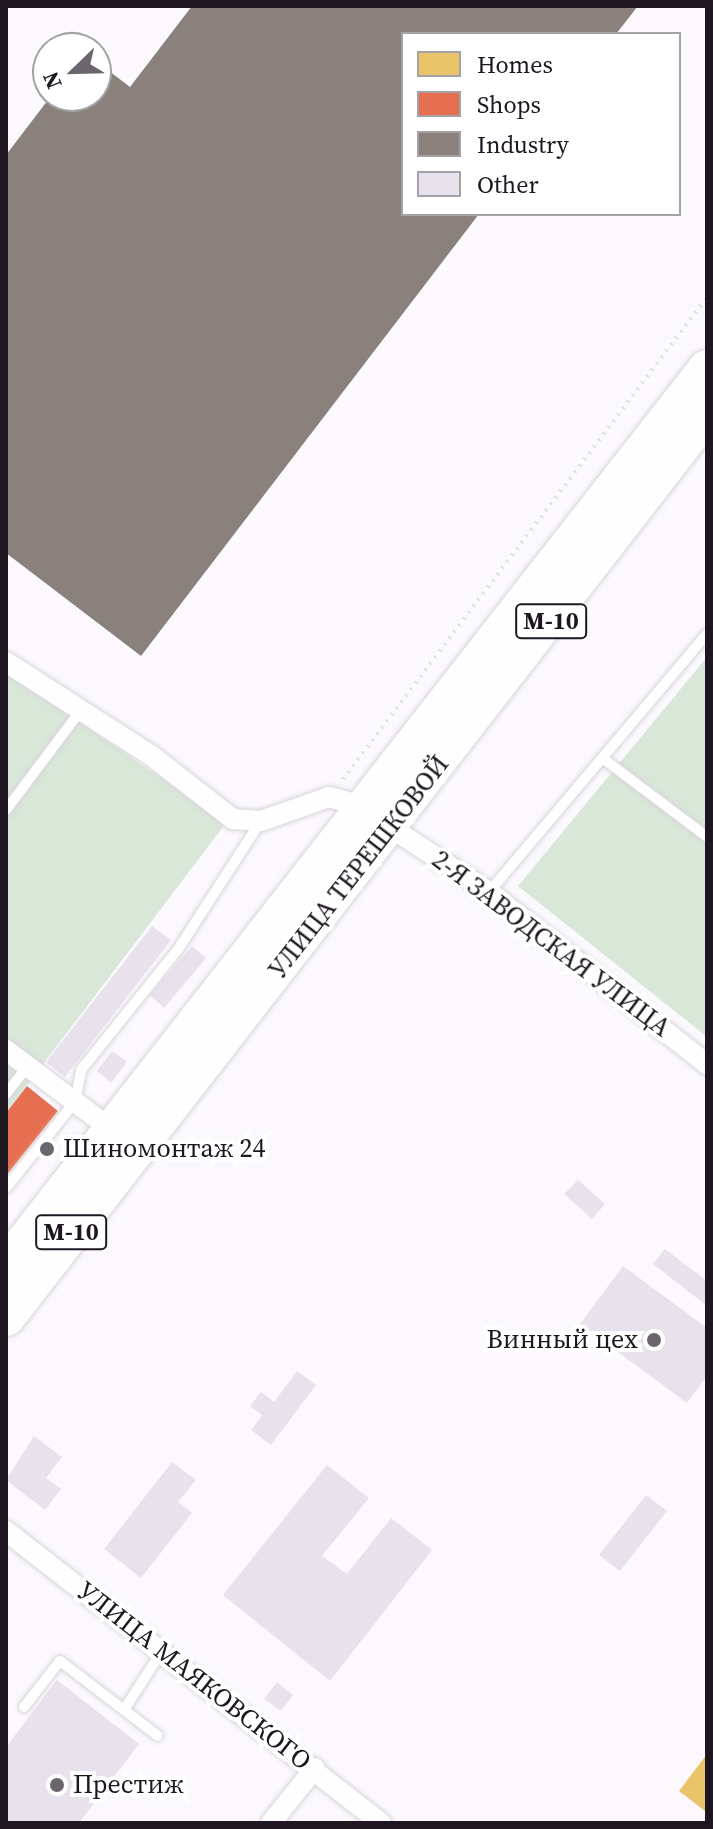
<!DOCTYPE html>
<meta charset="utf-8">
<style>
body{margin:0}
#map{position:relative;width:713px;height:1829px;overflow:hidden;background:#fbf9fd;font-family:"Source Serif 4",serif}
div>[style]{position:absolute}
.green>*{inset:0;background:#d8e7d8}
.homes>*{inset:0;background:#e9c46a}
.shops>*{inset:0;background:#e76f51}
.industry>*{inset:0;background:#8a817c}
.building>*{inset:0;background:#e8e2ec}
.path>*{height:4px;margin-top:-2px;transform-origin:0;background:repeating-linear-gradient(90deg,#e1e0e1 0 2px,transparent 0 8px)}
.roads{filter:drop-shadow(0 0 2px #d8d4db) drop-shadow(0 0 2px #d8d4db)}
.lane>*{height:10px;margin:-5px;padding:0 5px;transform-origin:5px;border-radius:5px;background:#fefeff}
.street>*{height:20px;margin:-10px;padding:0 10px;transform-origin:10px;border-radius:10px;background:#fefeff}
.highway>*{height:38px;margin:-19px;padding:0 19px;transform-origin:19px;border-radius:19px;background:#fefeff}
.dots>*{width:22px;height:22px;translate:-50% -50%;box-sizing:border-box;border:4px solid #fff;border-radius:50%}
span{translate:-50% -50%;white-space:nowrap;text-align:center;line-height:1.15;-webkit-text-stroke:8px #fff;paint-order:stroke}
.shield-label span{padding:2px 6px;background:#fff;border:2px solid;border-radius:6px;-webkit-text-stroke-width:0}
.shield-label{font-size:24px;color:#1e1721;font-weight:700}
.street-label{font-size:26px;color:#1e1721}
.poi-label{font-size:26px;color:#1e1721}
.left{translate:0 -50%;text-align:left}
.right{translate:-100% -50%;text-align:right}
.frame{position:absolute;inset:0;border:8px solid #1e1721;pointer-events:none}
.legend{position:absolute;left:401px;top:32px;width:280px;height:184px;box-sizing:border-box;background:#fff;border:2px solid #a5a2a6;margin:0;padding:10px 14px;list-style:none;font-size:24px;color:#1e1721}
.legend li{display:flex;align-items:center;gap:16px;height:40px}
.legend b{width:40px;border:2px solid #a5a2a6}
.north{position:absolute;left:32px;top:32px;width:80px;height:80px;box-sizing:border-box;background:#fff;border:2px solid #a5a2a6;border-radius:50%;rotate:247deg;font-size:22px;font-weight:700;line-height:32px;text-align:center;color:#1e1721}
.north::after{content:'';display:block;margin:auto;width:28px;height:36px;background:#6b666e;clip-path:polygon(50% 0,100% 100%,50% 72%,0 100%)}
</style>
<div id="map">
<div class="green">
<i style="clip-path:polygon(707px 657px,707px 1037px,518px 886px)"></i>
<i style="clip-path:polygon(6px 671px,226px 823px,6px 1113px)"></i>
</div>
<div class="homes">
<i style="clip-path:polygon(707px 1754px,707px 1808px,705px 1811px,679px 1791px)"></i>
</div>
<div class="shops">
<i style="clip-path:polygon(27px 1086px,58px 1111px,6px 1176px,6px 1113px)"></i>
</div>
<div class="industry">
<i style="clip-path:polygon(192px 6px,638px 6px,616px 34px,403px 34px,403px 214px,479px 214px,141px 656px,6px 553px,6px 155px,51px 96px,96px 96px,96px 61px,130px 87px)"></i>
</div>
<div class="building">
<i style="clip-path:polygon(152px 926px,171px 940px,65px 1077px,46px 1062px)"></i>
<i style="clip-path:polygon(192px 946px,206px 958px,164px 1008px,150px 995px)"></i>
<i style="clip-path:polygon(112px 1051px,127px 1062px,111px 1083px,97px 1071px)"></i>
<i style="clip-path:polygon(578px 1180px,605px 1204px,592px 1219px,564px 1194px)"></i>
<i style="clip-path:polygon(665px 1249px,707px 1281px,707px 1306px,653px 1264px)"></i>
<i style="clip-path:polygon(623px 1266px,707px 1328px,707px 1376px,687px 1403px,580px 1324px)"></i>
<i style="clip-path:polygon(297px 1371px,316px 1385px,271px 1445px,251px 1430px,262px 1415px,250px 1406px,261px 1392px,274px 1402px)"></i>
<i style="clip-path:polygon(34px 1436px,62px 1457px,46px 1478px,61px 1489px,45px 1510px,6px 1480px)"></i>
<i style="clip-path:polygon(172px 1462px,196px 1480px,178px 1502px,192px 1513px,141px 1578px,104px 1549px)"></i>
<i style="clip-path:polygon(327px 1465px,369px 1498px,322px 1556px,347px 1574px,391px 1518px,432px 1550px,330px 1681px,223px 1595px)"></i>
<i style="clip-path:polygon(646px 1495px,667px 1511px,620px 1571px,599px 1555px)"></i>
<i style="clip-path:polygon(57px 1680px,139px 1744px,79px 1823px,6px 1823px,6px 1747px)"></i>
<i style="clip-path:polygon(277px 1682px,293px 1695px,281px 1711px,264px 1699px)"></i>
</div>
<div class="path">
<i style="left:343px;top:779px;width:604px;rotate:-52.94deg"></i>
</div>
<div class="roads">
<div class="lane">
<i style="left:605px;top:760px;width:128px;rotate:37deg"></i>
<i style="left:6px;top:810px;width:125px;rotate:-53.1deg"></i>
<i style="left:489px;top:892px;width:338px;rotate:-49.8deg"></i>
<i style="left:6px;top:1094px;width:36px;rotate:-52deg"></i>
<i style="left:6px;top:1188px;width:110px;rotate:-51.3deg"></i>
<i style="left:75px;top:1102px;width:33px;rotate:-79deg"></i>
<i style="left:81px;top:1070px;width:156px;rotate:-51.2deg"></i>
<i style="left:179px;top:948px;width:151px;rotate:-57.2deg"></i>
<i style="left:24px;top:1707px;width:58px;rotate:-52deg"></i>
<i style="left:60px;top:1661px;width:123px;rotate:37.4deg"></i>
<i style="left:124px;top:1710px;width:70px;rotate:-57.2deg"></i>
</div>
<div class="street">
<i style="left:6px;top:662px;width:174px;rotate:32.8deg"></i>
<i style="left:152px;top:756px;width:103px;rotate:37.9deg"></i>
<i style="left:233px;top:819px;width:28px;rotate:4deg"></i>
<i style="left:261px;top:821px;width:72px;rotate:-19.4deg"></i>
<i style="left:329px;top:797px;width:27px;rotate:15deg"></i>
<i style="left:355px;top:804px;width:160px;rotate:33.3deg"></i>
<i style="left:489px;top:892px;width:278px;rotate:38.3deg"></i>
<i style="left:6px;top:1050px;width:131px;rotate:37deg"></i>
<i style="left:6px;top:1531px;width:475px;rotate:37.9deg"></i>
<i style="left:271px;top:1823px;width:70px;rotate:-51.3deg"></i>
</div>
<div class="highway">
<i style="left:6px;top:1266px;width:1138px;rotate:-51.99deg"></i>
<i style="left:6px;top:1317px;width:1144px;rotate:-52.21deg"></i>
</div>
</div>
<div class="dots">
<i style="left:47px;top:1149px;background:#6b666e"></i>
<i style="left:654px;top:1340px;background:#6b666e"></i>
<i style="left:57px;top:1785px;background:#6b666e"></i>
</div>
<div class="shield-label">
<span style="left:551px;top:621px">М-10</span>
<span style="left:71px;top:1232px">М-10</span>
</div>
<div class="street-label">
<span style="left:359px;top:867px;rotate:-52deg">УЛИЦА ТЕРЕШКОВОЙ</span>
<span style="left:551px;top:944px;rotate:37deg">2-Я ЗАВОДСКАЯ УЛИЦА</span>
<span style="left:194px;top:1676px;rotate:38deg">УЛИЦА МАЯКОВСКОГО</span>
</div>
<div class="poi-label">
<span class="left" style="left:63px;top:1149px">Шиномонтаж 24</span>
<span class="right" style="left:638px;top:1340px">Винный цех</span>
<span class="left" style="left:73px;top:1785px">Престиж</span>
</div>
<div class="frame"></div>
<ul class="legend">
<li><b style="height:22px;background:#e9c46a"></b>Homes</li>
<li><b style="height:22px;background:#e76f51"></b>Shops</li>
<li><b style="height:22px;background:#8a817c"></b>Industry</li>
<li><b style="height:22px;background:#e8e2ec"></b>Other</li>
</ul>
<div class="north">N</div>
</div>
